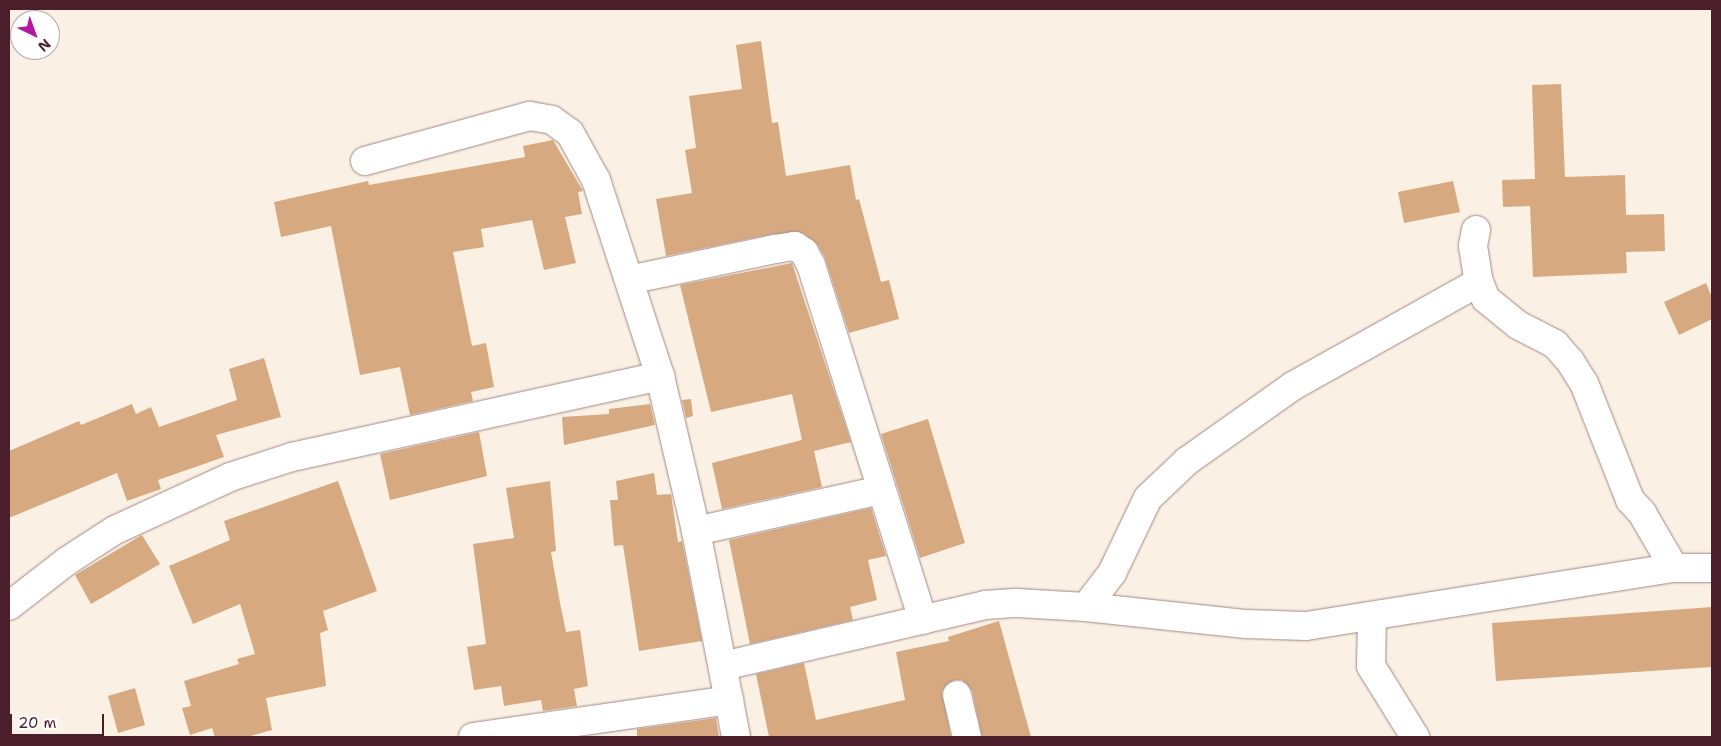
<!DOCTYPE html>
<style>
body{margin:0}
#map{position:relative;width:1721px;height:746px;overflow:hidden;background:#faf0e3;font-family:"Shantell Sans",sans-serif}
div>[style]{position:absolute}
.building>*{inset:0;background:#d6a981}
.roads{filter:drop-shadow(0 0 1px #a28887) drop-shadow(0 0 1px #a28887)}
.minor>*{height:28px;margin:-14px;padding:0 14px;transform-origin:14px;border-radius:14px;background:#fff}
span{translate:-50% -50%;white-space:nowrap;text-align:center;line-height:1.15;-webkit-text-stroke:4.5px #fff;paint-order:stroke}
.frame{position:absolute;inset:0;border:10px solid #4a1f2b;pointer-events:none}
.north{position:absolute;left:10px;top:10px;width:50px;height:50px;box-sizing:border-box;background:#fff;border:1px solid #b7a5aa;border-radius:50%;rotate:138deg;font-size:14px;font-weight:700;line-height:20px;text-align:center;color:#4a1f2b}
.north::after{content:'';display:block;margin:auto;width:18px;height:22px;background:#b5179e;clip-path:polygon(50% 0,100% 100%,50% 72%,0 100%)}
.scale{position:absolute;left:10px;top:714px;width:94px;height:22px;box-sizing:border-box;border:2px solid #4a1f2b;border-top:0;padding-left:6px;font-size:15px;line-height:18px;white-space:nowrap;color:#4a1f2b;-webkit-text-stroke:4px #fff;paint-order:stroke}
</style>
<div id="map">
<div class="building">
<i style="clip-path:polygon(761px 41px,772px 123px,778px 122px,786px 176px,850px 165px,856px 200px,859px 199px,881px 282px,889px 280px,899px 319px,849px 333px,825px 258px,817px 244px,803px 233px,773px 234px,666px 256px,656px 199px,692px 193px,685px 150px,696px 148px,689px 96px,742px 89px,736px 45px)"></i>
<i style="clip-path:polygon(1561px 84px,1565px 177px,1625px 175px,1626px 215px,1664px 214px,1665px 251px,1626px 252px,1627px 273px,1533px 277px,1530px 206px,1503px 207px,1502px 180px,1535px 179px,1532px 85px)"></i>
<i style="clip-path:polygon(553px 140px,583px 191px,578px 192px,582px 214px,565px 217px,576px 263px,544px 270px,532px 220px,481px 229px,484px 247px,453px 252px,472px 346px,486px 343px,494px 387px,471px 392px,473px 401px,410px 415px,400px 367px,360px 375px,331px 226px,281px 237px,274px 202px,368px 181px,369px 185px,525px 157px,523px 146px)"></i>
<i style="clip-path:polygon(1453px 181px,1460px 212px,1404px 223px,1398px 192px)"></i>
<i style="clip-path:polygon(792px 263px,851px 442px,814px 451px,822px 487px,722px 509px,712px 463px,802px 440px,792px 394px,711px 412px,680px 285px)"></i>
<i style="clip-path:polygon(1706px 283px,1712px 298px,1712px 319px,1679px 335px,1664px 302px)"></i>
<i style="clip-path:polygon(264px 358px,281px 417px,216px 435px,224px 457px,158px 480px,161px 489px,127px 501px,117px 473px,9px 518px,9px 451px,79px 421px,81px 425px,132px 404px,136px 414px,151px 407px,159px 427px,237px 400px,229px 369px)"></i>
<i style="clip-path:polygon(691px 399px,693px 416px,686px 418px,682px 400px)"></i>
<i style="clip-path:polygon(650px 404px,655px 425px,564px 445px,562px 417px,609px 414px,609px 409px)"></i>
<i style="clip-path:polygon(928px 419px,965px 543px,920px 558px,881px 434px)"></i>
<i style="clip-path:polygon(479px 432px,487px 476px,390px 500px,380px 454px)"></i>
<i style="clip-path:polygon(654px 473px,657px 495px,671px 494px,678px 542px,682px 541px,702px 641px,639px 651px,623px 545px,614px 546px,610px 500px,618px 500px,616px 481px)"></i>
<i style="clip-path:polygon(338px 481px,377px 591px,323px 611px,328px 630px,320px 633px,326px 686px,266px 698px,272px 730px,247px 737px,215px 737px,212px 728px,190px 735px,182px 708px,191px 706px,184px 681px,239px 664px,237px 659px,255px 654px,240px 604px,193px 624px,169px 566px,230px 540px,224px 521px)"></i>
<i style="clip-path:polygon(550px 481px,556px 551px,551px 552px,560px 603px,566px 632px,580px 630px,588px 686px,574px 689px,577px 706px,543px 711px,541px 700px,504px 706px,501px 686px,474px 690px,467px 647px,486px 644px,473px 544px,514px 538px,506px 488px)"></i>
<i style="clip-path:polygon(871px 508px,886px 556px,868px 560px,877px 600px,850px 607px,853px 620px,750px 644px,729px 540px)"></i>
<i style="clip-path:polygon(142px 535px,160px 564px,91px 604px,75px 575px)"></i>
<i style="clip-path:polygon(1712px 607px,1712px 667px,1496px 681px,1492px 623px)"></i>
<i style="clip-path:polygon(999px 621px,1031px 737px,982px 737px,972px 691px,962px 680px,954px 680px,942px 691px,951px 737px,769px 737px,756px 674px,804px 663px,816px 720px,905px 700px,896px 652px,949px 641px,948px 637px)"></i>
<i style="clip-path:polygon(135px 688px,145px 725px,118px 733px,108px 696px)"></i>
<i style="clip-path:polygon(716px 718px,719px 737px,637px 737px,637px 729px)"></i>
</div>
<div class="roads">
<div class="minor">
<i style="left:365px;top:161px;width:171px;rotate:-15.3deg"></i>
<i style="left:530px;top:116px;width:22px;rotate:10deg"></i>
<i style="left:552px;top:120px;width:22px;rotate:36deg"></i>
<i style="left:570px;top:133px;width:54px;rotate:61deg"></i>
<i style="left:596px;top:180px;width:206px;rotate:71.9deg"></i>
<i style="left:1476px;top:230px;width:16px;rotate:101deg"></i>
<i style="left:1473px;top:246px;width:36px;rotate:81deg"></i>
<i style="left:1479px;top:282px;width:18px;rotate:68deg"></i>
<i style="left:1486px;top:299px;width:41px;rotate:39.1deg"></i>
<i style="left:1518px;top:325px;width:42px;rotate:27.2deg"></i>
<i style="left:1555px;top:344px;width:23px;rotate:49deg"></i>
<i style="left:1570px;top:361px;width:26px;rotate:58deg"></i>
<i style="left:1584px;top:383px;width:126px;rotate:68.5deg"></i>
<i style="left:1630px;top:500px;width:18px;rotate:47deg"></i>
<i style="left:1642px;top:513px;width:64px;rotate:59.8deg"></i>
<i style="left:629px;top:280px;width:149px;rotate:-12deg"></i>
<i style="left:775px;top:249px;width:20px;rotate:-9deg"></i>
<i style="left:795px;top:246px;width:11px;rotate:34deg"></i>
<i style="left:804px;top:252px;width:15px;rotate:62deg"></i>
<i style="left:811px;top:265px;width:372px;rotate:72.5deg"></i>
<i style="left:696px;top:531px;width:189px;rotate:-12.5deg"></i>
<i style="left:9px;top:606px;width:73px;rotate:-37.8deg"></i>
<i style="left:67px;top:561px;width:57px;rotate:-32.9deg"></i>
<i style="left:115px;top:530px;width:127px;rotate:-24.7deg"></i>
<i style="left:230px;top:477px;width:65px;rotate:-17.9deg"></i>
<i style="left:292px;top:457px;width:377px;rotate:-12.4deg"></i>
<i style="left:660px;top:376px;width:159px;rotate:76.9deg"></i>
<i style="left:696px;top:531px;width:210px;rotate:79deg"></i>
<i style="left:1086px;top:607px;width:43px;rotate:-52.6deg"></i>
<i style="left:1112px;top:573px;width:83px;rotate:-64.4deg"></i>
<i style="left:1148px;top:498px;width:54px;rotate:-43.5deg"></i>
<i style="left:1187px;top:461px;width:130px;rotate:-35.3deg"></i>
<i style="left:1293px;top:386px;width:213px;rotate:-29.2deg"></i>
<i style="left:1372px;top:616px;width:50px;rotate:91.1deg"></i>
<i style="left:1371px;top:666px;width:84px;rotate:58.2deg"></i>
<i style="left:723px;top:666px;width:269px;rotate:-13.1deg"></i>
<i style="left:985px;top:605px;width:32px;rotate:-4deg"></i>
<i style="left:1017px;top:603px;width:69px;rotate:3.3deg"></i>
<i style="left:1086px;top:607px;width:161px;rotate:6.1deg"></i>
<i style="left:1246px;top:624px;width:60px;rotate:1.9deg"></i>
<i style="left:1306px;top:626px;width:373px;rotate:-9deg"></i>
<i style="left:1674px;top:568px;width:38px"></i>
<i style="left:957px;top:695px;width:43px;rotate:76.6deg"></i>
<i style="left:473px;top:737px;width:259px;rotate:-8.2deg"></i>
</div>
</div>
<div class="frame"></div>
<div class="north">N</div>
<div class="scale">20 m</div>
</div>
